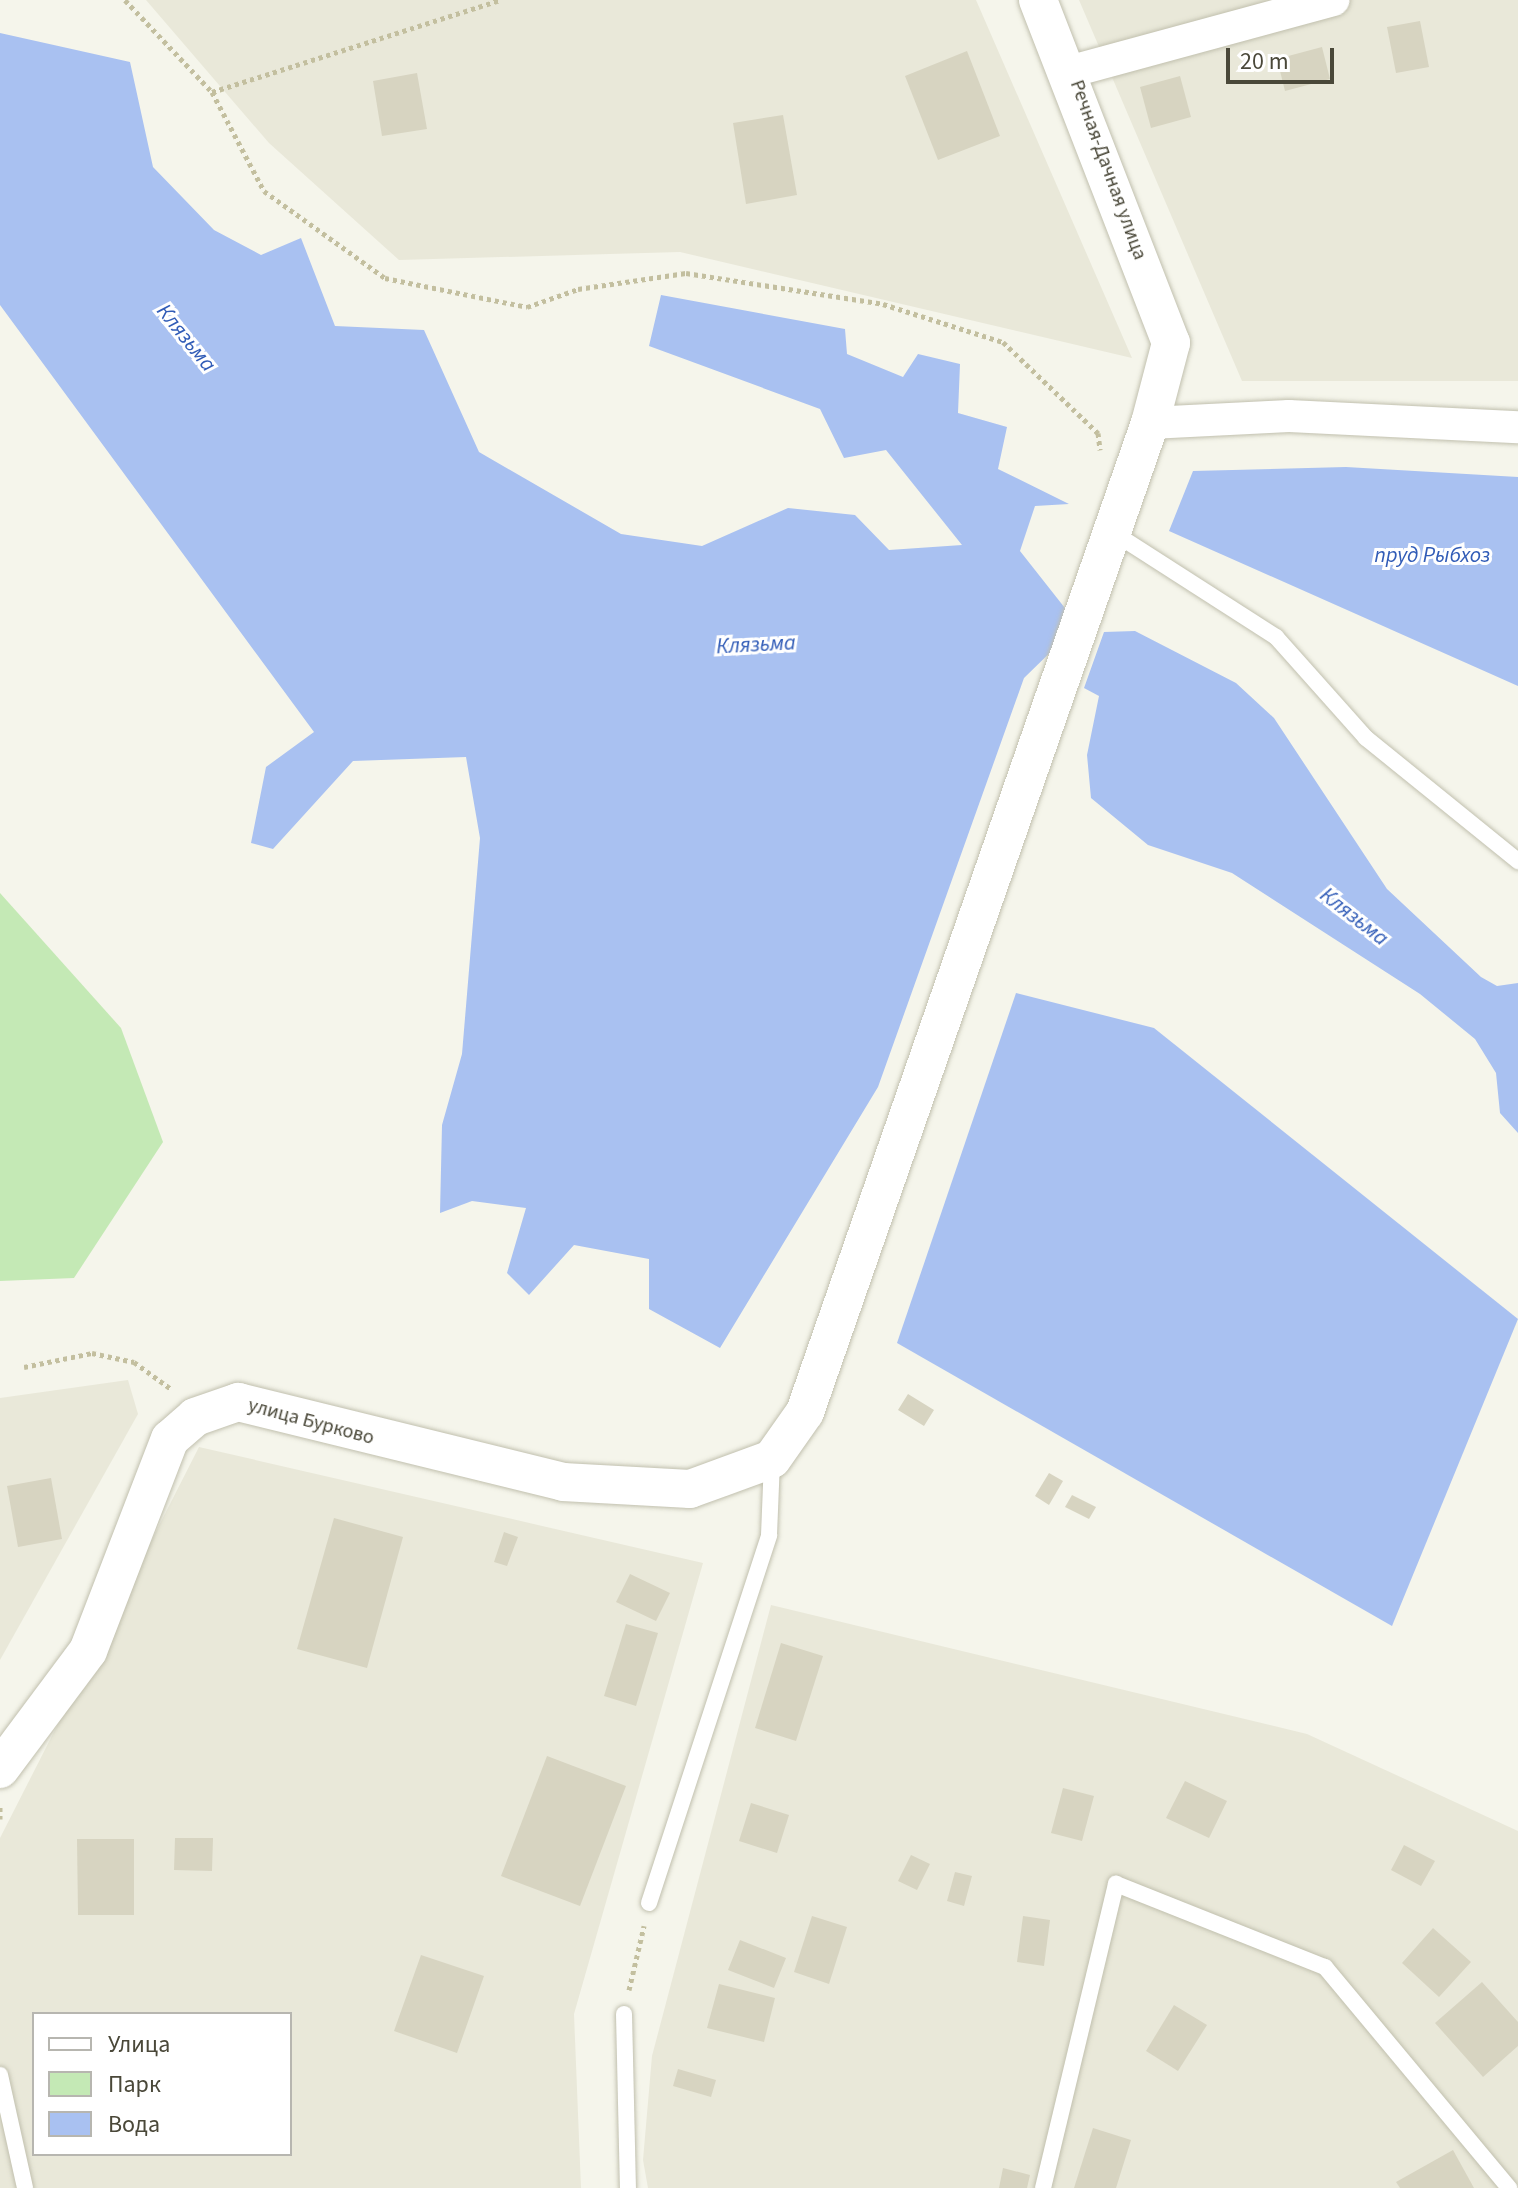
<!DOCTYPE html>
<meta charset="utf-8">
<style>
body{margin:0}
#map{position:relative;width:1518px;height:2188px;overflow:hidden;background:#f5f5eb;font-family:"Source Sans 3",sans-serif}
div>[style]{position:absolute}
.residential>*{inset:0;background:#e9e8d9}
.green>*{inset:0;background:#c4e9b5}
.water>*{inset:0;background:#a9c1f1}
.building>*{inset:0;background:#d7d4c1}
.path>*{height:5px;margin-top:-2.5px;transform-origin:0;background:repeating-linear-gradient(90deg,#c3bf9f 0 4px,transparent 0 8px)}
.roads{filter:drop-shadow(0 0 2px #c1c0ae) drop-shadow(0 0 2px #c1c0ae)}
.service>*{height:16px;margin:-8px;padding:0 8px;transform-origin:8px;border-radius:8px;background:#fff}
.minor>*{height:32px;margin:-16px;padding:0 16px;transform-origin:16px;border-radius:16px;background:#fff}
.tertiary>*{height:38px;margin:-19px;padding:0 19px;transform-origin:19px;border-radius:19px;background:#fff}
span{translate:-50% -50%;white-space:nowrap;text-align:center;line-height:1.15;-webkit-text-stroke:6px #fff;paint-order:stroke}
.street-label{font-size:20px;color:#4a4839}
.water-label{font-size:22px;color:#315cb7;font-style:italic}
.legend{position:absolute;left:32px;top:2012px;width:260px;height:144px;box-sizing:border-box;background:#fff;border:2px solid #b7b6b0;margin:0;padding:10px 14px;list-style:none;font-size:24px;color:#4a4839}
.legend li{display:flex;align-items:center;gap:16px;height:40px}
.legend b{width:40px;border:2px solid #b7b6b0}
.scale{position:absolute;left:1226px;top:48px;width:108px;height:36px;box-sizing:border-box;border:4px solid #4a4839;border-top:0;padding-left:10px;font-size:24px;line-height:28px;white-space:nowrap;color:#4a4839;-webkit-text-stroke:6px #fff;paint-order:stroke}
</style>
<div id="map">
<div class="residential">
<i style="clip-path:polygon(146px 0,976px 0,1132px 358px,680px 252px,399px 260px,269px 143px)"></i>
<i style="clip-path:polygon(1079px 0,1518px 0,1518px 381px,1242px 381px)"></i>
<i style="clip-path:polygon(128px 1380px,138px 1414px,0 1660px,0 1398px)"></i>
<i style="clip-path:polygon(evenodd,199px 1447px,703px 1563px,574px 2014px,581px 2188px,0 2188px,0 1838px,199px 1447px,34px 2014px,290px 2014px,290px 2154px,34px 2154px,34px 2014px)"></i>
<i style="clip-path:polygon(771px 1605px,1307px 1734px,1518px 1831px,1518px 2188px,648px 2188px,643px 2160px,652px 2056px)"></i>
</div>
<div class="green">
<i style="clip-path:polygon(0 893px,121px 1028px,163px 1142px,74px 1278px,0 1281px)"></i>
</div>
<div class="water">
<i style="clip-path:polygon(0 33px,130px 62px,153px 167px,214px 230px,261px 255px,301px 238px,335px 326px,424px 330px,479px 452px,621px 534px,702px 546px,788px 508px,855px 515px,889px 550px,962px 545px,886px 450px,844px 458px,820px 409px,649px 346px,661px 295px,845px 329px,847px 354px,903px 377px,918px 354px,960px 364px,958px 413px,1007px 427px,998px 469px,1069px 504px,1035px 506px,1020px 551px,1072px 617px,1063px 640px,1024px 678px,878px 1087px,720px 1348px,649px 1309px,649px 1259px,574px 1245px,529px 1295px,507px 1273px,526px 1208px,472px 1201px,440px 1213px,442px 1125px,462px 1054px,480px 838px,466px 757px,353px 761px,273px 849px,251px 843px,266px 767px,314px 732px,0 305px)"></i>
<i style="clip-path:polygon(1346px 467px,1518px 477px,1518px 686px,1169px 531px,1193px 471px)"></i>
<i style="clip-path:polygon(1135px 631px,1236px 683px,1274px 718px,1387px 889px,1481px 977px,1497px 986px,1518px 983px,1518px 1133px,1500px 1113px,1496px 1073px,1475px 1039px,1420px 994px,1232px 873px,1148px 845px,1091px 798px,1087px 755px,1099px 696px,1084px 688px,1104px 632px)"></i>
<i style="clip-path:polygon(1016px 993px,1154px 1028px,1518px 1319px,1392px 1626px,897px 1343px)"></i>
</div>
<div class="building">
<i style="clip-path:polygon(1420px 21px,1429px 67px,1396px 73px,1387px 27px)"></i>
<i style="clip-path:polygon(1322px 47px,1330px 79px,1285px 91px,1277px 59px)"></i>
<i style="clip-path:polygon(967px 51px,1000px 136px,938px 160px,905px 76px)"></i>
<i style="clip-path:polygon(417px 73px,427px 129px,382px 136px,373px 81px)"></i>
<i style="clip-path:polygon(1180px 76px,1191px 117px,1151px 128px,1140px 87px)"></i>
<i style="clip-path:polygon(783px 115px,797px 195px,746px 204px,733px 123px)"></i>
<i style="clip-path:polygon(908px 1394px,934px 1410px,924px 1426px,898px 1410px)"></i>
<i style="clip-path:polygon(1049px 1473px,1063px 1481px,1049px 1505px,1035px 1496px)"></i>
<i style="clip-path:polygon(51px 1478px,62px 1539px,18px 1547px,7px 1486px)"></i>
<i style="clip-path:polygon(1072px 1495px,1096px 1507px,1089px 1519px,1065px 1507px)"></i>
<i style="clip-path:polygon(334px 1518px,403px 1537px,367px 1668px,297px 1649px)"></i>
<i style="clip-path:polygon(504px 1532px,518px 1537px,507px 1566px,494px 1562px)"></i>
<i style="clip-path:polygon(630px 1574px,670px 1593px,656px 1621px,616px 1602px)"></i>
<i style="clip-path:polygon(626px 1624px,658px 1633px,636px 1706px,604px 1696px)"></i>
<i style="clip-path:polygon(781px 1643px,823px 1656px,796px 1741px,755px 1728px)"></i>
<i style="clip-path:polygon(547px 1756px,626px 1786px,580px 1906px,501px 1876px)"></i>
<i style="clip-path:polygon(1185px 1781px,1227px 1801px,1209px 1838px,1166px 1818px)"></i>
<i style="clip-path:polygon(1063px 1788px,1094px 1796px,1082px 1841px,1051px 1833px)"></i>
<i style="clip-path:polygon(751px 1803px,789px 1815px,777px 1853px,739px 1841px)"></i>
<i style="clip-path:polygon(175px 1838px,213px 1838px,212px 1871px,174px 1870px)"></i>
<i style="clip-path:polygon(77px 1839px,134px 1839px,134px 1915px,78px 1915px)"></i>
<i style="clip-path:polygon(1404px 1845px,1435px 1861px,1421px 1886px,1391px 1870px)"></i>
<i style="clip-path:polygon(911px 1855px,930px 1864px,917px 1890px,898px 1881px)"></i>
<i style="clip-path:polygon(955px 1872px,972px 1876px,964px 1906px,947px 1901px)"></i>
<i style="clip-path:polygon(812px 1916px,847px 1927px,829px 1984px,794px 1972px)"></i>
<i style="clip-path:polygon(1023px 1916px,1050px 1920px,1044px 1966px,1017px 1962px)"></i>
<i style="clip-path:polygon(1433px 1928px,1471px 1962px,1439px 1997px,1402px 1963px)"></i>
<i style="clip-path:polygon(740px 1940px,786px 1958px,774px 1988px,728px 1970px)"></i>
<i style="clip-path:polygon(421px 1955px,484px 1976px,457px 2053px,394px 2031px)"></i>
<i style="clip-path:polygon(1482px 1982px,1518px 2022px,1518px 2046px,1483px 2077px,1435px 2023px)"></i>
<i style="clip-path:polygon(719px 1984px,775px 1998px,764px 2042px,707px 2028px)"></i>
<i style="clip-path:polygon(1174px 2005px,1207px 2025px,1178px 2071px,1146px 2051px)"></i>
<i style="clip-path:polygon(678px 2069px,716px 2080px,711px 2097px,673px 2086px)"></i>
<i style="clip-path:polygon(1093px 2128px,1131px 2140px,1116px 2188px,1074px 2188px)"></i>
<i style="clip-path:polygon(1453px 2150px,1474px 2188px,1400px 2188px,1396px 2182px)"></i>
<i style="clip-path:polygon(1003px 2168px,1030px 2175px,1027px 2188px,999px 2188px)"></i>
</div>
<div class="path">
<i style="left:125px;top:0;width:127px;rotate:46.6deg"></i>
<i style="left:212px;top:92px;width:302px;rotate:-17.7deg"></i>
<i style="left:212px;top:92px;width:112px;rotate:62.3deg"></i>
<i style="left:264px;top:191px;width:149px;rotate:35.7deg"></i>
<i style="left:385px;top:278px;width:145px;rotate:11.5deg"></i>
<i style="left:527px;top:307px;width:54px;rotate:-19.4deg"></i>
<i style="left:578px;top:289px;width:109px;rotate:-8.4deg"></i>
<i style="left:686px;top:273px;width:199px;rotate:8.9deg"></i>
<i style="left:883px;top:304px;width:126px;rotate:17.6deg"></i>
<i style="left:1003px;top:342px;width:132px;rotate:43.8deg"></i>
<i style="left:1098px;top:433px;width:17px;rotate:83deg"></i>
<i style="left:24px;top:1367px;width:69px;rotate:-11.6deg"></i>
<i style="left:92px;top:1353px;width:43px;rotate:12.1deg"></i>
<i style="left:134px;top:1362px;width:46px;rotate:36.1deg"></i>
<i style="left:0;top:1819px;width:15px;rotate:-90deg"></i>
<i style="left:629px;top:1990px;width:66px;rotate:-76.8deg"></i>
</div>
<div class="roads">
<div class="service">
<i style="left:1111px;top:531px;width:196px;rotate:32.7deg"></i>
<i style="left:1276px;top:637px;width:135px;rotate:48.3deg"></i>
<i style="left:1366px;top:738px;width:196px;rotate:39deg"></i>
<i style="left:649px;top:1903px;width:387px;rotate:-71.9deg"></i>
<i style="left:769px;top:1535px;width:74px;rotate:-87.7deg"></i>
<i style="left:624px;top:2014px;width:174px;rotate:88.7deg"></i>
<i style="left:0;top:2075px;width:116px;rotate:77.5deg"></i>
<i style="left:1043px;top:2188px;width:313px;rotate:-76.5deg"></i>
<i style="left:1116px;top:1884px;width:225px;rotate:21.7deg"></i>
<i style="left:1325px;top:1967px;width:288px;rotate:50.2deg"></i>
</div>
<div class="minor">
<i style="left:1072px;top:71px;width:271px;rotate:-15.2deg"></i>
<i style="left:1150px;top:423px;width:139px;rotate:-2.9deg"></i>
<i style="left:1289px;top:416px;width:229px;rotate:2.8deg"></i>
</div>
<div class="tertiary">
<i style="left:0;top:1769px;width:147px;rotate:-53.3deg"></i>
<i style="left:88px;top:1651px;width:227px;rotate:-68.9deg"></i>
<i style="left:170px;top:1439px;width:33px;rotate:-41deg"></i>
<i style="left:195px;top:1417px;width:46px;rotate:-19.2deg"></i>
<i style="left:238px;top:1402px;width:335px;rotate:13.8deg"></i>
<i style="left:563px;top:1482px;width:127px;rotate:3.2deg"></i>
<i style="left:690px;top:1489px;width:87px;rotate:-20.1deg"></i>
<i style="left:772px;top:1459px;width:57px;rotate:-54.9deg"></i>
<i style="left:805px;top:1412px;width:1047px;rotate:-70.77deg"></i>
<i style="left:1150px;top:423px;width:83px;rotate:-75.3deg"></i>
<i style="left:1171px;top:343px;width:368px;rotate:-111.2deg"></i>
</div>
</div>
<div class="street-label">
<span style="left:1108px;top:170px;rotate:70deg">Речная-Дачная улица</span>
<span style="left:311px;top:1422px;rotate:15deg">улица Бурково</span>
</div>
<div class="water-label">
<span style="left:186px;top:338px;rotate:51deg">Клязьма</span>
<span style="left:1432px;top:556px">пруд Рыбхоз</span>
<span style="left:756px;top:645px;rotate:-3deg">Клязьма</span>
<span style="left:1354px;top:917px;rotate:38deg">Клязьма</span>
</div>
<ul class="legend">
<li><b style="height:10px;background:#fff"></b>Улица</li>
<li><b style="height:22px;background:#c4e9b5"></b>Парк</li>
<li><b style="height:22px;background:#a9c1f1"></b>Вода</li>
</ul>
<div class="scale">20 m</div>
</div>
